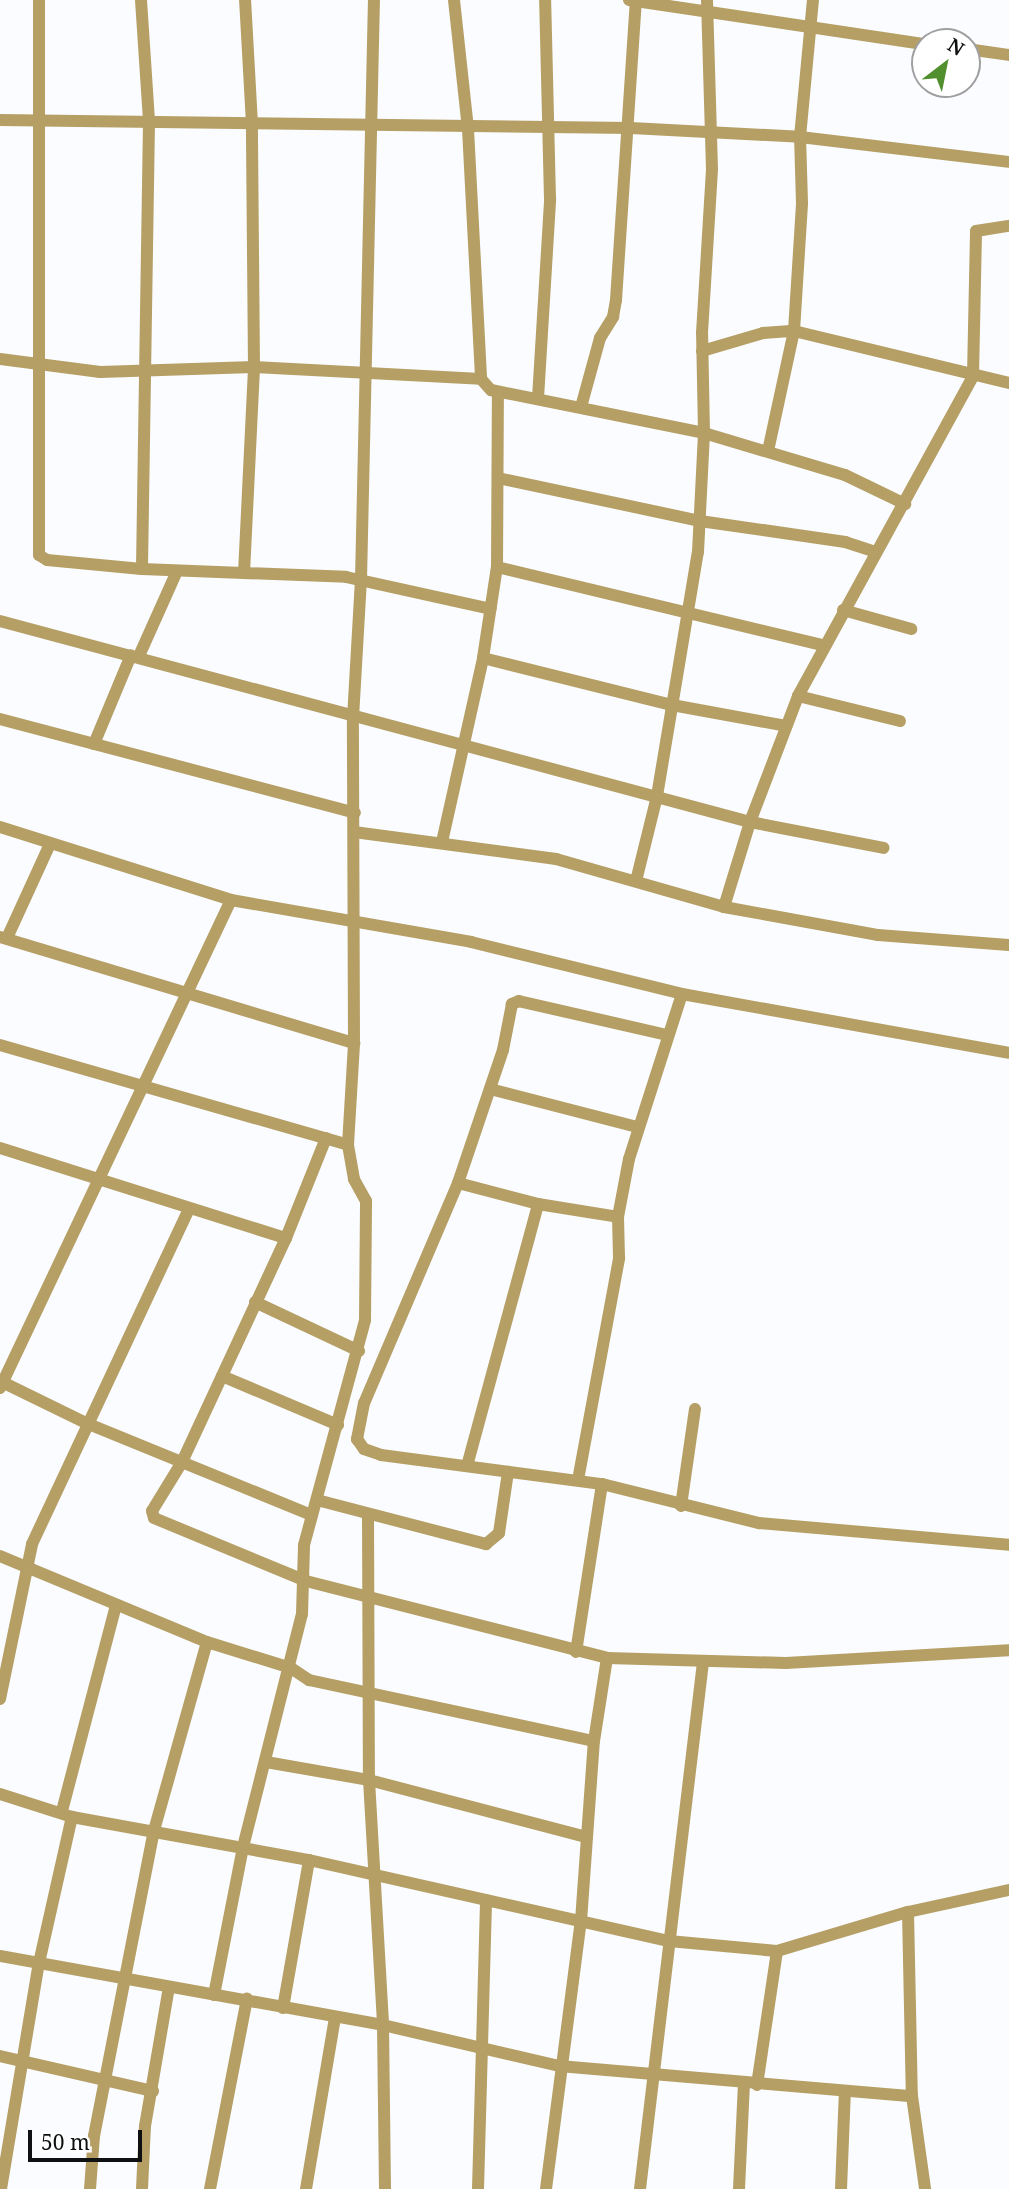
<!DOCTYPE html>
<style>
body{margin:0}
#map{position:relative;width:1009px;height:2189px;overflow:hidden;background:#fafcff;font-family:"Noto Serif",serif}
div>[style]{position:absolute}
.minor>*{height:12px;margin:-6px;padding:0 6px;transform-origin:6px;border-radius:6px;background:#b59f65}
span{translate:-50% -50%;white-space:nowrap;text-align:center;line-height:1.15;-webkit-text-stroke:7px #fff;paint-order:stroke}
.north{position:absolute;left:911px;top:28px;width:70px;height:70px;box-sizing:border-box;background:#fff;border:2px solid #9f9fa0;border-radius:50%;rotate:32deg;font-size:19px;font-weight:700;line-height:28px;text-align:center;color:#0e1011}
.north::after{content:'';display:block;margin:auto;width:24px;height:32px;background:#518f2f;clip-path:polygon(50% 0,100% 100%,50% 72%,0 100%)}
.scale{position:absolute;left:28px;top:2130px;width:114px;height:32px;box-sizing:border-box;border:4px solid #0e1011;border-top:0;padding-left:9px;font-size:21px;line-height:24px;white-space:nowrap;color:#0e1011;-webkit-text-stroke:5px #fff;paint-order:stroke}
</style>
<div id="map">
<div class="minor">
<i style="left:39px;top:0;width:555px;rotate:90deg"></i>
<i style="left:39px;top:555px;width:9px;rotate:32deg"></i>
<i style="left:47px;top:560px;width:95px;rotate:5.4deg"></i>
<i style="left:142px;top:569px;width:204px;rotate:2.2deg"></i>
<i style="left:346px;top:577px;width:148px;rotate:12.4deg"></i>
<i style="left:141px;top:0;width:122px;rotate:86.2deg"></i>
<i style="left:149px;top:122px;width:447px;rotate:90.9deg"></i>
<i style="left:454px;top:0;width:130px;rotate:83.8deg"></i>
<i style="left:468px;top:129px;width:250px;rotate:87deg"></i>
<i style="left:481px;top:379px;width:15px;rotate:48deg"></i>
<i style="left:491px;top:390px;width:217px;rotate:11.4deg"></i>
<i style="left:704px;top:433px;width:147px;rotate:16.6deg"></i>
<i style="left:845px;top:475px;width:67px;rotate:25.8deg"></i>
<i style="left:629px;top:0;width:299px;rotate:8.5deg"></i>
<i style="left:967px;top:49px;width:42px;rotate:8.1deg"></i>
<i style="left:0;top:120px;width:631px;rotate:0.73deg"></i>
<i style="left:631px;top:128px;width:169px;rotate:3deg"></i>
<i style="left:800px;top:137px;width:210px;rotate:6.8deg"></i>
<i style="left:702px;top:351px;width:64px;rotate:-16.4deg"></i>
<i style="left:763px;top:333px;width:31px;rotate:-4deg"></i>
<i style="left:794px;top:331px;width:221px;rotate:13.6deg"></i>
<i style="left:0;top:359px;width:101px;rotate:7.4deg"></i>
<i style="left:100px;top:372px;width:154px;rotate:-1.9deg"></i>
<i style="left:254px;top:367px;width:227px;rotate:3deg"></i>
<i style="left:538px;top:398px;width:199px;rotate:-86.5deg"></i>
<i style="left:550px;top:199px;width:199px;rotate:-91.4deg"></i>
<i style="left:581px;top:407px;width:72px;rotate:-74.6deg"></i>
<i style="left:600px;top:338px;width:25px;rotate:-58deg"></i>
<i style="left:613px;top:317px;width:17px;rotate:-80deg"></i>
<i style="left:616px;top:300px;width:301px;rotate:-86.2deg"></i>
<i style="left:768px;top:451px;width:123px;rotate:-77.8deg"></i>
<i style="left:794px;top:331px;width:128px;rotate:-86.4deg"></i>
<i style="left:802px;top:203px;width:66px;rotate:-91.7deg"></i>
<i style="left:800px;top:137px;width:138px;rotate:-84.6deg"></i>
<i style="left:498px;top:478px;width:207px;rotate:12deg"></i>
<i style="left:700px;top:521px;width:147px;rotate:8.2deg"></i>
<i style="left:845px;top:542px;width:32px;rotate:18deg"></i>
<i style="left:497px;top:567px;width:337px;rotate:13.5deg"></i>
<i style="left:244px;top:573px;width:206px;rotate:-87.2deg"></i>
<i style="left:254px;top:367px;width:243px;rotate:-90.5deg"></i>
<i style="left:252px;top:124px;width:124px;rotate:-93.2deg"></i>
<i style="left:843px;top:610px;width:71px;rotate:15.6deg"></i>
<i style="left:0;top:621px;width:776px;rotate:15deg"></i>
<i style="left:750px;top:822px;width:136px;rotate:11deg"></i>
<i style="left:139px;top:656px;width:93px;rotate:-65.9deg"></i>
<i style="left:483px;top:658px;width:195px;rotate:14deg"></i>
<i style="left:672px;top:705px;width:116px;rotate:10.4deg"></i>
<i style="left:798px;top:696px;width:105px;rotate:13.8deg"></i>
<i style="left:0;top:719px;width:367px;rotate:14.8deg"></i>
<i style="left:94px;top:744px;width:96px;rotate:-67.4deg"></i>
<i style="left:0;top:827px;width:242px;rotate:17.5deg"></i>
<i style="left:231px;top:900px;width:244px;rotate:9.9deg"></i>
<i style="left:471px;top:942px;width:217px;rotate:13.8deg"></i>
<i style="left:682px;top:994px;width:332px;rotate:10.2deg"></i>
<i style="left:354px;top:832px;width:204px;rotate:7.6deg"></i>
<i style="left:556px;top:859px;width:175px;rotate:15.9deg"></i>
<i style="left:724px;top:907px;width:157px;rotate:10.3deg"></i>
<i style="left:878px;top:935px;width:131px;rotate:4.4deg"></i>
<i style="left:442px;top:842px;width:189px;rotate:-77.4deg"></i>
<i style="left:483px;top:658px;width:92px;rotate:-81.3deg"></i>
<i style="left:497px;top:567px;width:174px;rotate:-89.7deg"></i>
<i style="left:636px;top:881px;width:88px;rotate:-76.1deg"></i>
<i style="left:657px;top:796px;width:247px;rotate:-80.5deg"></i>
<i style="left:698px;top:552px;width:119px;rotate:-87.1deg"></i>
<i style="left:704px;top:433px;width:100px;rotate:-91.1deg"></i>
<i style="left:702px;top:333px;width:164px;rotate:-86.5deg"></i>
<i style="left:712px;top:169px;width:169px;rotate:-91.7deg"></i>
<i style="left:724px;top:907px;width:89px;rotate:-73deg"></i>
<i style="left:750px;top:822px;width:135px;rotate:-69.1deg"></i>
<i style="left:798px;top:696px;width:365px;rotate:-61.3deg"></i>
<i style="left:973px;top:376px;width:145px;rotate:-88.8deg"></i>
<i style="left:976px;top:231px;width:33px;rotate:-9deg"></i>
<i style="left:0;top:937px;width:370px;rotate:16.7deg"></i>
<i style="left:7px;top:938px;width:103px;rotate:-65.4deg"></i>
<i style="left:667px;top:1035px;width:152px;rotate:-167.1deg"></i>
<i style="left:519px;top:1001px;width:8px;rotate:157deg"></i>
<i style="left:512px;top:1004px;width:47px;rotate:101.1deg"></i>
<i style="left:503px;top:1050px;width:140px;rotate:108.7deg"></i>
<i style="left:458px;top:1183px;width:239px;rotate:113.1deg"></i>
<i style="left:364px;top:1403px;width:37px;rotate:101deg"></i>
<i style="left:357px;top:1439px;width:12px;rotate:55deg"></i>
<i style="left:364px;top:1449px;width:18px;rotate:19deg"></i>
<i style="left:381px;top:1455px;width:223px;rotate:7.5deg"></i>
<i style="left:602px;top:1484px;width:162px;rotate:14deg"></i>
<i style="left:759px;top:1523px;width:251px;rotate:5deg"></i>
<i style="left:0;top:1045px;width:362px;rotate:16deg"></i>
<i style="left:490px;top:1089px;width:152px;rotate:14.5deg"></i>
<i style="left:326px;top:1138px;width:108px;rotate:111.8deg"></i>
<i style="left:286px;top:1238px;width:247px;rotate:114.9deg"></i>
<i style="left:182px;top:1462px;width:57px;rotate:121.5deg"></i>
<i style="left:152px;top:1511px;width:7px;rotate:74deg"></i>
<i style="left:154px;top:1518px;width:165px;rotate:22.5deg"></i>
<i style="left:306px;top:1581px;width:311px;rotate:14.3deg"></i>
<i style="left:607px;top:1658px;width:179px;rotate:1.6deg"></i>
<i style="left:786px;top:1663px;width:223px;rotate:-3.3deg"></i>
<i style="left:0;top:1148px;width:300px;rotate:17.5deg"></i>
<i style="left:458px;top:1183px;width:83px;rotate:14.7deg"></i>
<i style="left:538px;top:1204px;width:81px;rotate:9.2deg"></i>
<i style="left:255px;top:1302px;width:115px;rotate:25.2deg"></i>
<i style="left:222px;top:1376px;width:126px;rotate:22.9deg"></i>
<i style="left:0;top:1381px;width:96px;rotate:26deg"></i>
<i style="left:86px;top:1423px;width:244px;rotate:22.2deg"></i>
<i style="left:0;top:1388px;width:540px;rotate:-64.67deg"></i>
<i style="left:467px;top:1466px;width:271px;rotate:-74.8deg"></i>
<i style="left:578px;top:1480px;width:226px;rotate:-79.5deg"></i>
<i style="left:619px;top:1258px;width:41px;rotate:-91.4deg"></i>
<i style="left:618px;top:1217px;width:59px;rotate:-79.3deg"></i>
<i style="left:629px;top:1159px;width:173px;rotate:-72.2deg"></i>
<i style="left:317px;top:1500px;width:175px;rotate:14.6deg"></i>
<i style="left:486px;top:1544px;width:17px;rotate:-40deg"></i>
<i style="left:499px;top:1533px;width:62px;rotate:-81.6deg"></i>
<i style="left:681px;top:1506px;width:98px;rotate:-81.8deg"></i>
<i style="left:368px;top:1515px;width:265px;rotate:89.8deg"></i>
<i style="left:369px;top:1780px;width:245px;rotate:86.7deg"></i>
<i style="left:383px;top:2025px;width:164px;rotate:89.3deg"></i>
<i style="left:0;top:1556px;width:224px;rotate:22.6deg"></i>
<i style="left:207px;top:1642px;width:88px;rotate:17.2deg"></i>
<i style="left:291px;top:1668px;width:22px;rotate:34deg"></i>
<i style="left:309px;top:1680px;width:291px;rotate:12.1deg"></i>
<i style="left:576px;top:1652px;width:170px;rotate:-81.2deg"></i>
<i style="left:0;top:1699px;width:158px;rotate:-78.3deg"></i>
<i style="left:32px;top:1544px;width:370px;rotate:-64.9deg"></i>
<i style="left:266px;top:1762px;width:105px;rotate:9.9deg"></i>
<i style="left:369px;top:1780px;width:225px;rotate:14.7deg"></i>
<i style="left:0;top:1794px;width:76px;rotate:17.7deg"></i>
<i style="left:72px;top:1817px;width:241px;rotate:10.3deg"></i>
<i style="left:309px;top:1860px;width:369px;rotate:12.7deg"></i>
<i style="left:669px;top:1941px;width:108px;rotate:5.3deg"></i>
<i style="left:777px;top:1951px;width:137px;rotate:-16.6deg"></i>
<i style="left:908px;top:1912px;width:103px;rotate:-12.3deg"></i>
<i style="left:62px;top:1811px;width:213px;rotate:-75.3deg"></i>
<i style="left:908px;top:1912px;width:184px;rotate:88.8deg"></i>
<i style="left:912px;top:2096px;width:94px;rotate:82deg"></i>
<i style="left:0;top:1956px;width:389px;rotate:10.2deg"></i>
<i style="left:383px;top:2025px;width:181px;rotate:13.1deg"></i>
<i style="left:559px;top:2066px;width:354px;rotate:4.9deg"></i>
<i style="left:214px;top:1995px;width:151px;rotate:-78.9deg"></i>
<i style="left:243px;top:1847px;width:240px;rotate:-75.8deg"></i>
<i style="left:302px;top:1614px;width:69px;rotate:-88.3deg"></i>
<i style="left:304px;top:1545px;width:233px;rotate:-74.8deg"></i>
<i style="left:365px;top:1320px;width:119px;rotate:-89.5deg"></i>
<i style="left:366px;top:1201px;width:25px;rotate:-119deg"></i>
<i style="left:354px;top:1179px;width:35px;rotate:-100deg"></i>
<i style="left:348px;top:1145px;width:102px;rotate:-86.6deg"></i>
<i style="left:354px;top:1043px;width:325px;rotate:-90.2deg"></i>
<i style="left:353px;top:718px;width:138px;rotate:-86.7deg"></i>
<i style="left:361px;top:580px;width:580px;rotate:-88.72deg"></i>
<i style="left:283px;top:2008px;width:150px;rotate:-80deg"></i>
<i style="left:0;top:2056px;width:157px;rotate:12.9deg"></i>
<i style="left:757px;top:2085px;width:135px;rotate:-81.5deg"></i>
<i style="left:1px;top:2189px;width:229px;rotate:-80.5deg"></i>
<i style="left:39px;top:1963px;width:150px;rotate:-77.3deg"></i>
<i style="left:90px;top:2189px;width:53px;rotate:-85.7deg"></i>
<i style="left:94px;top:2136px;width:308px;rotate:-78.9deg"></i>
<i style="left:153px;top:1834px;width:199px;rotate:-74.3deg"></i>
<i style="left:142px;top:2189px;width:63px;rotate:-87.3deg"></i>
<i style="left:145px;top:2126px;width:141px;rotate:-80.2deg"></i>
<i style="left:210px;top:2189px;width:194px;rotate:-79deg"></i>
<i style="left:306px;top:2189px;width:174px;rotate:-80.4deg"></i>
<i style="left:478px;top:2189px;width:289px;rotate:-88.4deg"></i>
<i style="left:546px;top:2189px;width:270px;rotate:-82.6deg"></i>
<i style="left:581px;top:1921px;width:180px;rotate:-85.9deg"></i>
<i style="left:594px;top:1741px;width:84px;rotate:-81.1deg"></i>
<i style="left:640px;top:2189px;width:531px;rotate:-83.18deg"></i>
<i style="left:739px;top:2189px;width:105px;rotate:-87.3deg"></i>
<i style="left:841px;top:2189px;width:98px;rotate:-87.7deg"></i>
</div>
<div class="north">N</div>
<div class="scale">50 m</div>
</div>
